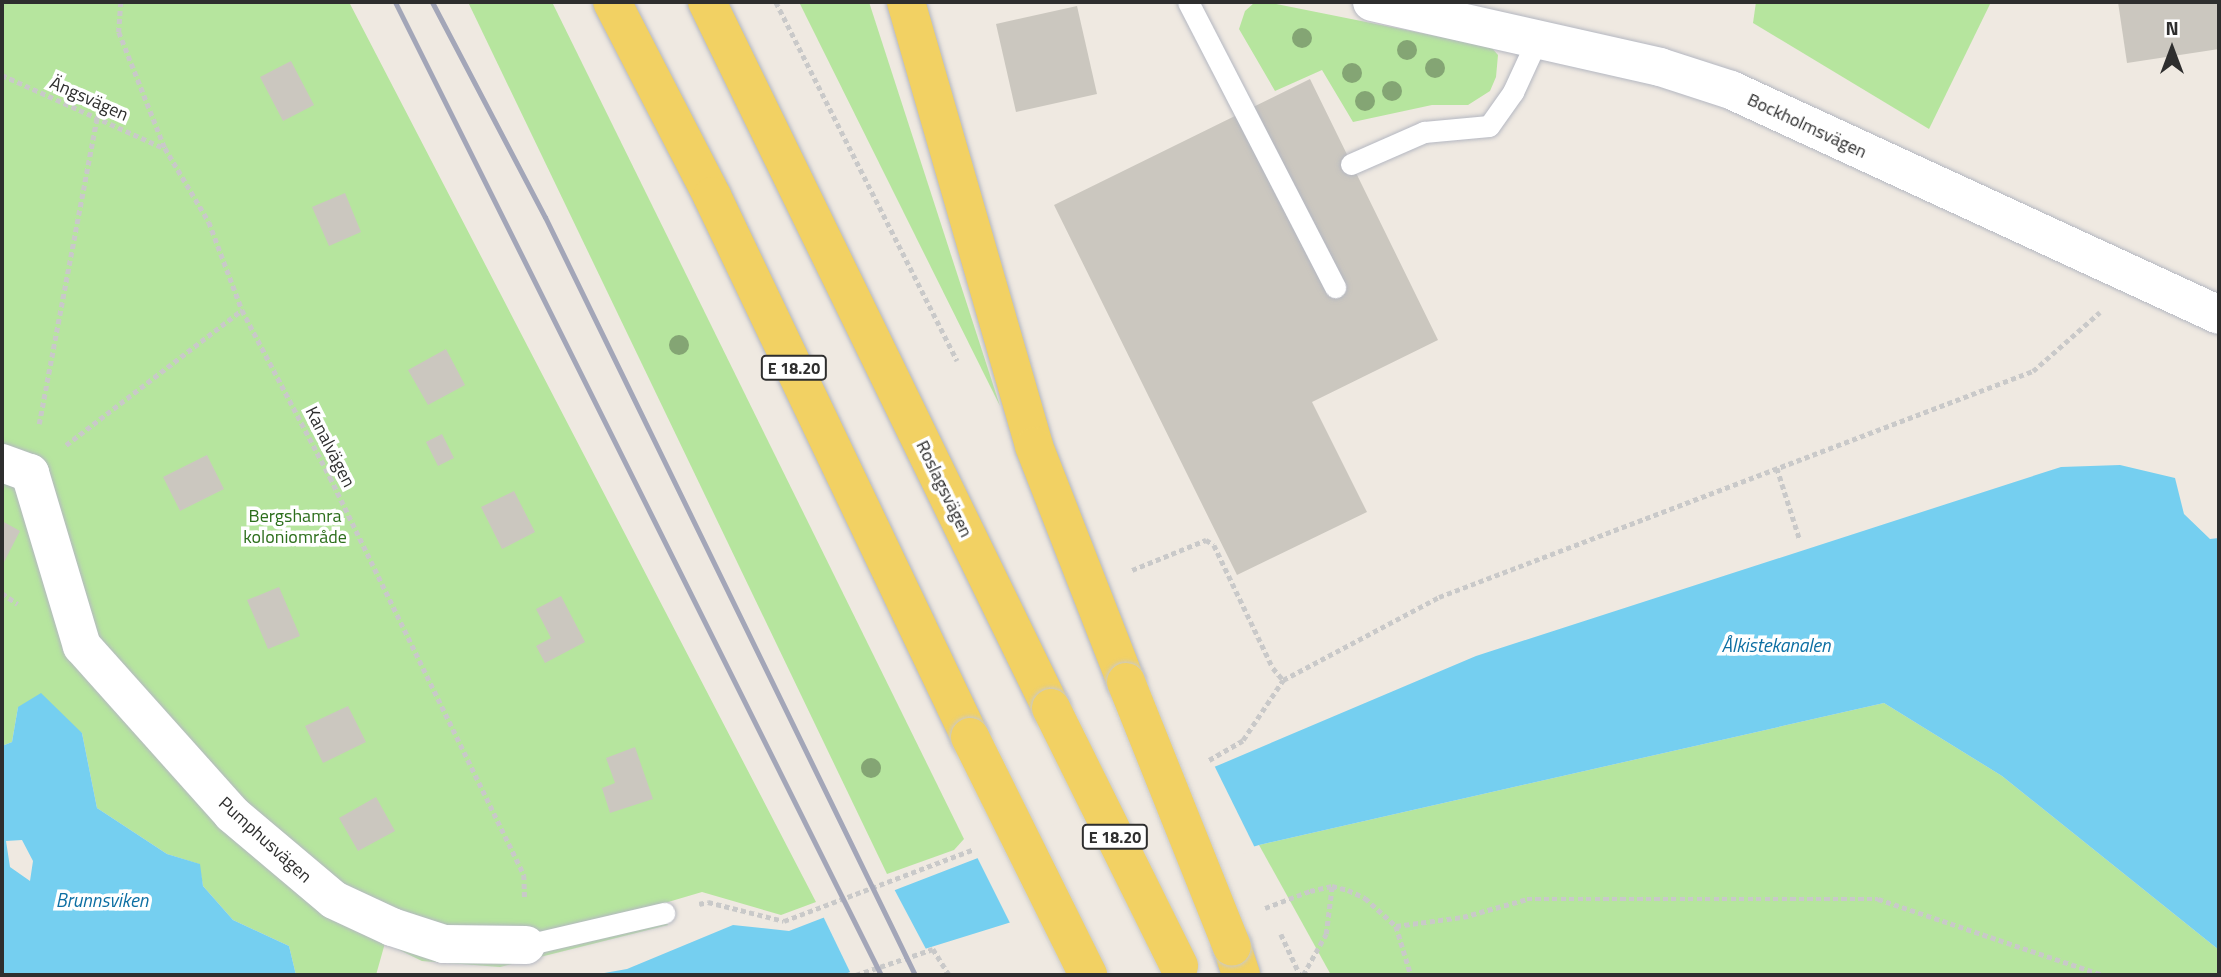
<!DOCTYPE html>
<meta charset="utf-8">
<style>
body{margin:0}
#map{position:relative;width:2221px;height:977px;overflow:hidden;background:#efe9e1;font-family:"Titillium Web",sans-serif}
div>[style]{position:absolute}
.green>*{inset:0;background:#b6e59e}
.water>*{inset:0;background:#75cff0}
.pier>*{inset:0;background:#efe9e1}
.building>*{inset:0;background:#cbc7bf}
.path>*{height:4.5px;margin-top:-2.25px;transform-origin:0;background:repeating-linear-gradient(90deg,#c9c9c9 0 5px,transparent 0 8.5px)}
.roads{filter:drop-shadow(0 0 2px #b4b7c1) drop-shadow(0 0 2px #b4b7c1)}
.lane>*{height:21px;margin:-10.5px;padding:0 10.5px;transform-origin:10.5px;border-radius:10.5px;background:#fff}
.street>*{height:38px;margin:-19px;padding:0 19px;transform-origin:19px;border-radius:19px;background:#fff}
.primary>*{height:38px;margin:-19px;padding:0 19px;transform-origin:19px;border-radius:19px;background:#f2d163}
.rail>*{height:5px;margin:-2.5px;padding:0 2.5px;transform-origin:2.5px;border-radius:2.5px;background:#a3a6b8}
.bridges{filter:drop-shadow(0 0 2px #c9c9c9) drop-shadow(0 0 2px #c9c9c9)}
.primary-bridge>*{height:38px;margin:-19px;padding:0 19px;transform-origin:19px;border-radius:19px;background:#f2d163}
.trees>*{width:20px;height:20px;margin:-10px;border-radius:50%;background:#84a574}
span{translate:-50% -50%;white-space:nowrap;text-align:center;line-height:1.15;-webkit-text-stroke:7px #fff;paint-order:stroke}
.shield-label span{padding:2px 5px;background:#fff;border:2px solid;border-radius:5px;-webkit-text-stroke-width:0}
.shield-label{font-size:16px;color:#2e2e2e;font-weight:700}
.street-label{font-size:18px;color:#2e2e2e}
.park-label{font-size:18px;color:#2c6e1b}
.water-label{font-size:19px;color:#0d6fa3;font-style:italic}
.frame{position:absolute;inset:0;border:4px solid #2e2e2e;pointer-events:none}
.north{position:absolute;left:2137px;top:14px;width:70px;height:70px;-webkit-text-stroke:5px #fff;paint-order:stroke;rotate:0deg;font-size:19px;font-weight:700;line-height:28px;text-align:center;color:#2e2e2e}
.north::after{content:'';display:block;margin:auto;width:24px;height:32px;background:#2e2e2e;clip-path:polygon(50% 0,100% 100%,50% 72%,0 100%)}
</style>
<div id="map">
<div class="green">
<i style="clip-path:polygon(2px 2px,349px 2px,816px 902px,781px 915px,702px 892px,658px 905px,668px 925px,500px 967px,422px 961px,385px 943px,376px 975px,296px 975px,289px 946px,233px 920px,203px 886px,199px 864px,167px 854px,97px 808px,82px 733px,18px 707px,12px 742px,2px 746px)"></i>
<i style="clip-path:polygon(468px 2px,552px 2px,964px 839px,954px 850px,887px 874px)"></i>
<i style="clip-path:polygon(799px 2px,869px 2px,1000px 406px)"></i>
<i style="clip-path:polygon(1266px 2px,1491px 47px,1498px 55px,1496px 77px,1490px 91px,1468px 105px,1432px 105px,1353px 122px,1322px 70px,1275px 91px,1239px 29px,1245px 11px,1254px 3px)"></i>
<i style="clip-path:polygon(1756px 2px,1991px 2px,1929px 129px,1753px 23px)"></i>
<i style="clip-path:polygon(1884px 703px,2002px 776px,2219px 950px,2219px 975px,1331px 975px,1259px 845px)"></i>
</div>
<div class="water">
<i style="clip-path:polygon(2120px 465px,2175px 478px,2184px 514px,2210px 539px,2219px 538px,2219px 950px,2002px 776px,1884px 703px,1259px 845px,841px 975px,593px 975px,627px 969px,733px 925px,789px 931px,1219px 765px,1476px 656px,2061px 467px)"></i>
<i style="clip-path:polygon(evenodd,41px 693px,82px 733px,97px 808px,167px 854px,200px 864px,203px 886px,233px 920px,289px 946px,296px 975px,2px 975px,2px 746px,12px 742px,18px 707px,41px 693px,22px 840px,33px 861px,30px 881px,10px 867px,6px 841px,22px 840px)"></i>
</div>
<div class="pier">
<i style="clip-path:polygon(1213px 763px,1256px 850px,1011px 925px,976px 855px)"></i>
<i style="clip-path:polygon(893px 887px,927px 951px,851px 974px,822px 914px)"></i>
</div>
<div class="building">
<i style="clip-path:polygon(2118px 2px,2219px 2px,2219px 49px,2127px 63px)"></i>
<i style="clip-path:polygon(1077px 6px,1097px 94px,1016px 112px,996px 24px)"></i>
<i style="clip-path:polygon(291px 61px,314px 105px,283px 121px,260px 77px)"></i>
<i style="clip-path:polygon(1310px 79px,1438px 340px,1312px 402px,1367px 512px,1237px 575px,1054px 205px)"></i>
<i style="clip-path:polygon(345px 193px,361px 232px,329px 246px,312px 207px)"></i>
<i style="clip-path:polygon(446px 349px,465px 385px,428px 405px,408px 370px)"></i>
<i style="clip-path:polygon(442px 434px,454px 458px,438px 466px,426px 442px)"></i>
<i style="clip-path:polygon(207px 455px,224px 489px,180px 511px,163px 477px)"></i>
<i style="clip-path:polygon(514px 491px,535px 532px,502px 549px,481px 507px)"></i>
<i style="clip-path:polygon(2px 521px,20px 531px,2px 566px)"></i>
<i style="clip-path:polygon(279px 587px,300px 636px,268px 649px,247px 600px)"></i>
<i style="clip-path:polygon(561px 596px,585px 642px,545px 663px,536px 646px,551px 638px,536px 609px)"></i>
<i style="clip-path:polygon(348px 706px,366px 742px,323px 763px,305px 726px)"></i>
<i style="clip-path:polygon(635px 747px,653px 799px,610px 813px,602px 788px,615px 783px,606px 758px)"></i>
<i style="clip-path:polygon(376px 797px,395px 831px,358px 851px,339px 818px)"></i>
</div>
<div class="path">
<i style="left:121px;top:2px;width:30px;rotate:94deg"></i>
<i style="left:119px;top:32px;width:125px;rotate:68.4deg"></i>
<i style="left:165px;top:148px;width:86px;rotate:59.3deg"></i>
<i style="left:209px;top:222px;width:94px;rotate:69.4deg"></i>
<i style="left:242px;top:310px;width:189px;rotate:62.2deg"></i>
<i style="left:330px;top:477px;width:443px;rotate:64deg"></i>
<i style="left:524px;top:875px;width:23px;rotate:88deg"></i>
<i style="left:776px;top:2px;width:402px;rotate:63.2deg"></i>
<i style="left:2px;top:75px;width:178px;rotate:24.3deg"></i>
<i style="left:39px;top:424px;width:311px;rotate:-79.3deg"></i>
<i style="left:66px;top:445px;width:222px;rotate:-37.5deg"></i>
<i style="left:1777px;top:468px;width:76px;rotate:72.3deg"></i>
<i style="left:1132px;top:570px;width:80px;rotate:-22.1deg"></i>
<i style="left:1206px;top:540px;width:9px;rotate:32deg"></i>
<i style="left:1214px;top:545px;width:136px;rotate:64.4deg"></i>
<i style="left:1273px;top:668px;width:16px;rotate:50deg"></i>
<i style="left:2px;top:593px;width:19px;rotate:35deg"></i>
<i style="left:1209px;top:760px;width:39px;rotate:-30deg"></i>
<i style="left:1243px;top:740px;width:72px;rotate:-56.3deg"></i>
<i style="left:1283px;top:680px;width:177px;rotate:-28deg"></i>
<i style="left:1439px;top:597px;width:636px;rotate:-20.83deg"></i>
<i style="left:2033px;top:371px;width:89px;rotate:-41.4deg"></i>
<i style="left:699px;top:904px;width:9px;rotate:-13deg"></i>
<i style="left:708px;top:902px;width:78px;rotate:14deg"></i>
<i style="left:784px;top:921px;width:201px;rotate:-20.7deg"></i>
<i style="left:1265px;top:908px;width:48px;rotate:-20.7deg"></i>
<i style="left:1310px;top:891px;width:23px;rotate:-13deg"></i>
<i style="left:1332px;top:886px;width:16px;rotate:14deg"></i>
<i style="left:1348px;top:890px;width:19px;rotate:25deg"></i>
<i style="left:1365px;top:898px;width:42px;rotate:42.1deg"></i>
<i style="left:1396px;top:926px;width:51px;rotate:73deg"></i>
<i style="left:1396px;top:926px;width:68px;rotate:-7.7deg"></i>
<i style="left:1463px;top:917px;width:66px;rotate:-15.7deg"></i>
<i style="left:1527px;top:899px;width:351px"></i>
<i style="left:1878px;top:899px;width:237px;rotate:18.7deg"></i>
<i style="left:1281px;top:934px;width:45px;rotate:65.1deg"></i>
<i style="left:856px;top:975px;width:81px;rotate:-18.7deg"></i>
<i style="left:933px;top:949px;width:31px;rotate:58deg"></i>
<i style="left:1303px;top:975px;width:47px;rotate:-60.7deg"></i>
<i style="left:1326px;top:934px;width:48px;rotate:-82.9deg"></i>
</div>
<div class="roads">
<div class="lane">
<i style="left:1188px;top:2px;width:321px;rotate:62.7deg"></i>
<i style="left:1351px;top:164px;width:80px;rotate:-23.7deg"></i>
<i style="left:1424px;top:132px;width:65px;rotate:-5.3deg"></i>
<i style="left:1489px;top:126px;width:42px;rotate:-54.8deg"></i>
<i style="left:1513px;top:92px;width:55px;rotate:-65.3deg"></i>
<i style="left:526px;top:945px;width:142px;rotate:-13.1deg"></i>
</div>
<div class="street">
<i style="left:1372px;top:2px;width:295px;rotate:12.7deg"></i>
<i style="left:1660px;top:67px;width:75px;rotate:17.9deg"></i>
<i style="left:1731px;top:90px;width:537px;rotate:24.75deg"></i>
<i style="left:2px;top:463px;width:30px;rotate:20deg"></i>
<i style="left:30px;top:473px;width:181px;rotate:73.3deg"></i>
<i style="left:82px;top:646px;width:225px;rotate:48.2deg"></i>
<i style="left:232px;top:814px;width:133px;rotate:40.1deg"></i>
<i style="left:334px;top:900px;width:64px;rotate:25deg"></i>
<i style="left:392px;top:927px;width:55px;rotate:18.1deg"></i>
<i style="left:444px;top:944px;width:82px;rotate:0.7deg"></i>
</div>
<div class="primary">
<i style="left:612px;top:2px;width:218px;rotate:62.7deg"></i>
<i style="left:712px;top:196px;width:599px;rotate:64.5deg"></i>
<i style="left:707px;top:2px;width:785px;rotate:64.02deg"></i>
<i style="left:906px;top:2px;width:462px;rotate:73.9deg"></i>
<i style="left:1034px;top:446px;width:253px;rotate:68.7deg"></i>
<i style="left:1232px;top:947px;width:29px;rotate:72deg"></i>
</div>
</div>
<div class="rail">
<i style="left:395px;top:2px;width:1088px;rotate:63.46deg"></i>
<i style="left:432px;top:2px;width:243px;rotate:62.3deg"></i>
<i style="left:545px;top:217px;width:843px;rotate:63.98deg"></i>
</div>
<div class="bridges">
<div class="primary-bridge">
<i style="left:1126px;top:682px;width:285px;rotate:68.2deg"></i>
<i style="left:1051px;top:708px;width:288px;rotate:63.6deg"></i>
<i style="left:970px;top:737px;width:266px;rotate:63.6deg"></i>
</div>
</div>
<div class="trees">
<i style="left:1302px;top:38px"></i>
<i style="left:1407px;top:50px"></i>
<i style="left:1435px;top:68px"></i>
<i style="left:1352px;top:73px"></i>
<i style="left:1392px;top:91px"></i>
<i style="left:1365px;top:101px"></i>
<i style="left:679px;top:345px"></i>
<i style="left:871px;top:768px"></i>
</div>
<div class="shield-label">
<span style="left:794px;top:368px">E 18.20</span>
<span style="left:1115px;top:837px">E 18.20</span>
</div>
<div class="street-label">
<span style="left:89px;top:99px;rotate:24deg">Ängsvägen</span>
<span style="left:1807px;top:126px;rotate:25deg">Bockholmsvägen</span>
<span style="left:330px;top:447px;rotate:63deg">Kanalvägen</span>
<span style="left:944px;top:489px;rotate:64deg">Roslagsvägen</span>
<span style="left:265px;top:840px;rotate:42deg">Pumphusvägen</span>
</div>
<div class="park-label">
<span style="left:295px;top:527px">Bergshamra<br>koloniområde</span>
</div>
<div class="water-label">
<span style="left:1776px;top:645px">Ålkistekanalen</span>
<span style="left:102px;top:900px">Brunnsviken</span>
</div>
<div class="frame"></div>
<div class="north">N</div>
</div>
